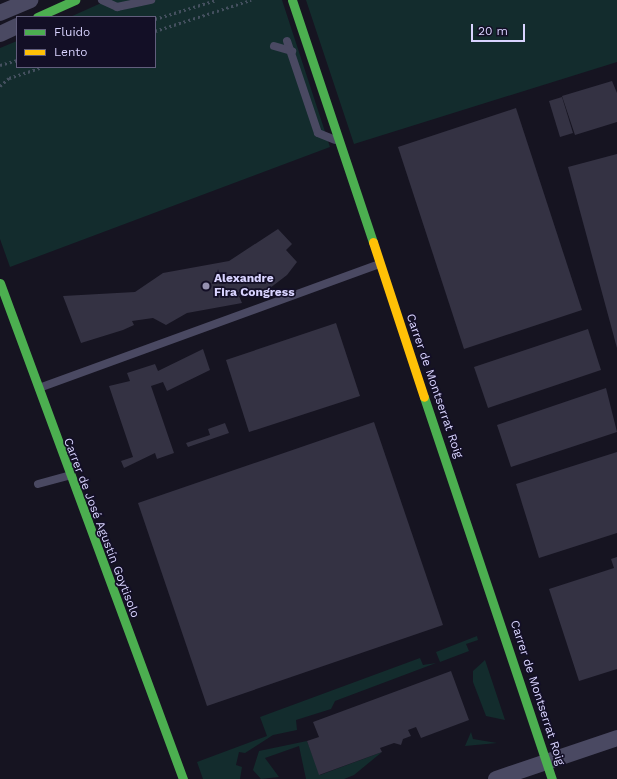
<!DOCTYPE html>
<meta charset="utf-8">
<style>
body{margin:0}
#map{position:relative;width:617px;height:779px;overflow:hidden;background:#161421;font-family:"Work Sans",sans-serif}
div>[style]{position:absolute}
.green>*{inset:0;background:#132c2d}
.building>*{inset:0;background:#343243}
.path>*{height:2.5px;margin-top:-1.25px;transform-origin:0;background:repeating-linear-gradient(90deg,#44505f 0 2px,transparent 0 5px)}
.lane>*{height:8px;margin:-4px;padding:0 4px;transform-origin:4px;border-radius:4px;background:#4a4962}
.street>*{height:16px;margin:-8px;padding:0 8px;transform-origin:8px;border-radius:8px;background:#4a4962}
.fast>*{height:9px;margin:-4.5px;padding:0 4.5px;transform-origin:4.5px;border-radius:4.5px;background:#4caf50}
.slow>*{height:9px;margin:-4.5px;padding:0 4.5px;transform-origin:4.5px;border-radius:4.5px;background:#ffc107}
.dots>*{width:11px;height:11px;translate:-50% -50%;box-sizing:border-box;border:2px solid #130f26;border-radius:50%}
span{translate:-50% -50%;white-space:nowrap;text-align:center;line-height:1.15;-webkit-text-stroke:3.5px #130f26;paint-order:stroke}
.poi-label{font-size:12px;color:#d9d4ff;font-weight:700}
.left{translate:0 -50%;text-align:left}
.street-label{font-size:12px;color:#d9d4ff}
.legend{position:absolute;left:16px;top:16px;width:140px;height:52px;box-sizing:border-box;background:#130f26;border:1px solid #625e7d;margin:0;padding:5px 7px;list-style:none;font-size:12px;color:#d9d4ff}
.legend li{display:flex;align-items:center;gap:8px;height:20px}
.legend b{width:20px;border:1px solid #625e7d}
.scale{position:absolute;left:471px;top:24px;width:54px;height:18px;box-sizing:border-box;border:2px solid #d9d4ff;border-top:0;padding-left:5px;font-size:12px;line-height:14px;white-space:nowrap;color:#d9d4ff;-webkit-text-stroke:3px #130f26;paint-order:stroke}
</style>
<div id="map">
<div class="green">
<i style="clip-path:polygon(108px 0,282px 0,330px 147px,10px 267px,0 239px,0 48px,17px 41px,17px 67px,155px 67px,155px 17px,70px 17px)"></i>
<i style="clip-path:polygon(306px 0,617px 0,617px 62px,354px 144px)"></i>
<i style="clip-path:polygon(477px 636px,478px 640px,466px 644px,469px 651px,440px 662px,436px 652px)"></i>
<i style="clip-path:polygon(420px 658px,423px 665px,436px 663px,335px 701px,331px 709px,296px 720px,297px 730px,273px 735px,245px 753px,239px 752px,236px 765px,242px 767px,240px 779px,203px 779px,197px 762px,267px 736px,260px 717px)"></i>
<i style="clip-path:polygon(485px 660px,505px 720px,486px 716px,473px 682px,473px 671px)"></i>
<i style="clip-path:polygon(471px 732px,473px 739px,497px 743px,465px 746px)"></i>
<i style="clip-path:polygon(307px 741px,320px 775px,382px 752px,354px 775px,344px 779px,306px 779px,299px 746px,265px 758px,279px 777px,261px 779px,253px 770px,259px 751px)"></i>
</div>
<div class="building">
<i style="clip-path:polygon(612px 81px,617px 93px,617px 122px,575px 135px,562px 96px)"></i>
<i style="clip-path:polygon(562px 97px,573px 133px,560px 137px,549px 101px)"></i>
<i style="clip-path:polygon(516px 108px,582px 310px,464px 349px,398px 147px)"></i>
<i style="clip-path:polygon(617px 154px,617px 348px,568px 167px)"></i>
<i style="clip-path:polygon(278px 229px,292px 244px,286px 250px,297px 262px,287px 275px,270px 288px,239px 296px,242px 303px,187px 313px,166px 325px,153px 318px,132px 321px,134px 325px,123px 330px,81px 343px,63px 296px,135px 292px,163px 273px,229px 261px)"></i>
<i style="clip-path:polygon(336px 323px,360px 396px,249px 432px,226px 360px)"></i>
<i style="clip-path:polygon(588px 329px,601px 370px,488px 408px,474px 367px)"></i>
<i style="clip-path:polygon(203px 349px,210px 370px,167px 391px,163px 382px,151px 386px,174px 453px,157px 459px,155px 453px,124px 468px,121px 461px,133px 457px,109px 386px,130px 381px,127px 373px,155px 364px,158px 371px)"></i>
<i style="clip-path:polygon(606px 388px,617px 432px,511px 467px,497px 425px)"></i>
<i style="clip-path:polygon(374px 422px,443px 625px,207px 706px,138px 503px)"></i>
<i style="clip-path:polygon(225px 423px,229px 433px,188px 447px,186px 443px,210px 435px,208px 429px)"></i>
<i style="clip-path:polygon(617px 452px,617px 533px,539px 558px,516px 484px)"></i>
<i style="clip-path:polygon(617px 557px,617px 669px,579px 681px,549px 589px,614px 568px,611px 559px)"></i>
<i style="clip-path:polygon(451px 671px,469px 720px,421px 738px,416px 727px,408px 730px,411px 736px,403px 739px,401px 745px,394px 743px,380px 748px,382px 752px,319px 775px,307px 741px,319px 737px,313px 722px)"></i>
</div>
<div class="path">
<i style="left:155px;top:19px;width:64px;rotate:-17.3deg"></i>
<i style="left:155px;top:31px;width:101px;rotate:-17.9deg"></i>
<i style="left:0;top:65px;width:18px;rotate:-16deg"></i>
<i style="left:0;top:86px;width:12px;rotate:-42deg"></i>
<i style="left:9px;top:78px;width:35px;rotate:-18deg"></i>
</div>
<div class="lane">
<i style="left:102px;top:0;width:17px;rotate:25deg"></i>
<i style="left:117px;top:7px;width:35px;rotate:-12deg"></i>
<i style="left:287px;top:41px;width:97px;rotate:71.4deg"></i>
<i style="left:318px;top:133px;width:18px;rotate:22deg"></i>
<i style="left:274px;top:46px;width:19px;rotate:16deg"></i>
<i style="left:39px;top:388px;width:363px;rotate:-20deg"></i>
<i style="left:38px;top:484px;width:31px;rotate:-15deg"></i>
</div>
<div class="street">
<i style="left:0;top:13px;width:33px;rotate:-23deg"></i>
<i style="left:0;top:34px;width:19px;rotate:-25deg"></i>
<i style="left:496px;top:779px;width:128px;rotate:-18.7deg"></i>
</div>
<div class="fast">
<i style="left:292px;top:0;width:255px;rotate:71.5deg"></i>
<i style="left:37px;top:17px;width:42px;rotate:-24.1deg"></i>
<i style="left:0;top:283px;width:529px;rotate:69.75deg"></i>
<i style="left:424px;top:397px;width:403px;rotate:71.5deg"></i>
</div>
<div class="slow">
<i style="left:373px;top:242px;width:163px;rotate:71.8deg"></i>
</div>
<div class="dots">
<i style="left:206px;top:286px;background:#9591b1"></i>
</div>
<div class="poi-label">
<span class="left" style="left:214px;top:286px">Alexandre<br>Fira Congress</span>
</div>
<div class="street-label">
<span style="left:434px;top:386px;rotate:71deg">Carrer de Montserrat Roig</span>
<span style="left:101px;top:528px;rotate:69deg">Carrer de José Agustín Goytisolo</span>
<span style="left:537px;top:693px;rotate:72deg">Carrer de Montserrat Roig</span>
</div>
<ul class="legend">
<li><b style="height:5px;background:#4caf50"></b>Fluido</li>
<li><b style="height:5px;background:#ffc107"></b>Lento</li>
</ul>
<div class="scale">20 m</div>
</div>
